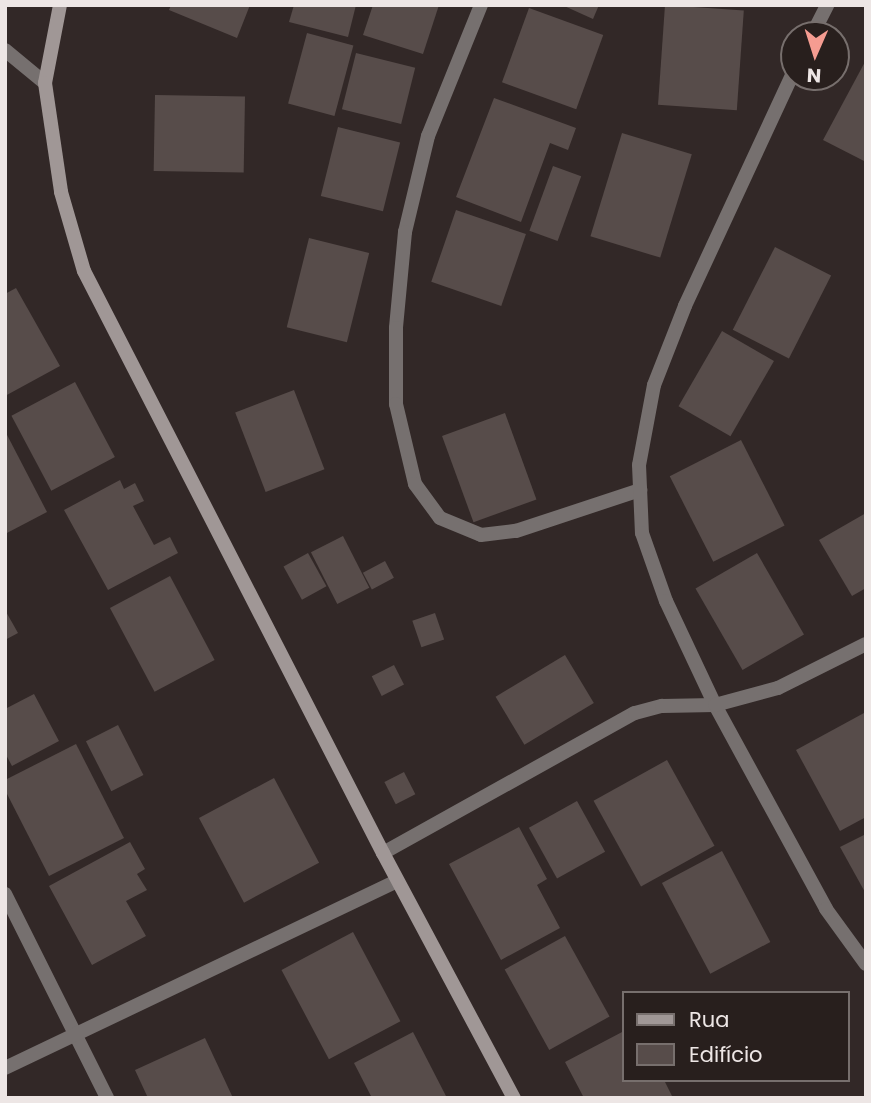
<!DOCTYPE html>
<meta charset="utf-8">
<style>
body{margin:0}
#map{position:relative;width:871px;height:1103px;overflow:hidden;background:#322827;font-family:Poppins,sans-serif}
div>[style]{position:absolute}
.building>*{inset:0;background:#574c4a;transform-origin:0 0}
.street>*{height:14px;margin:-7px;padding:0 7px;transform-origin:7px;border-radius:7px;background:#76706f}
.secondary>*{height:14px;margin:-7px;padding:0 7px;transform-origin:7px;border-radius:7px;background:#a09796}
span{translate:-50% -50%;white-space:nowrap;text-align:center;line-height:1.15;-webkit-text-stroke:7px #281f1d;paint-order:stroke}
.frame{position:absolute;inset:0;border:7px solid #ede6e5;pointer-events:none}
.legend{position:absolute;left:622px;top:991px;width:228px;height:91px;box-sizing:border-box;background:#281f1d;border:2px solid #776f6d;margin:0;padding:9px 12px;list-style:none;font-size:21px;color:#ede6e5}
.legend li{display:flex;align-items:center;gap:14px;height:35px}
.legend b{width:35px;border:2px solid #776f6d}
.north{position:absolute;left:780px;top:21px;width:70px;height:70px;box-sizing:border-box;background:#281f1d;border:2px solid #776f6d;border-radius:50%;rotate:183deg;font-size:19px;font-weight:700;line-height:28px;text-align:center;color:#ede6e5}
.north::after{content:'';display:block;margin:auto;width:24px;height:32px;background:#f59c91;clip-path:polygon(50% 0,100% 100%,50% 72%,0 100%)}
</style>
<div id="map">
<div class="building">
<div style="clip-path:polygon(171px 5px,250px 5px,237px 38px,169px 10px)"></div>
<div style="clip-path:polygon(294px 5px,356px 5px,348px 37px,289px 22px)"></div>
<div style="clip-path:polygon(373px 5px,439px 5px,423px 54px,363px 35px)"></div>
<div style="clip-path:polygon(562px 5px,599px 5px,593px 19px)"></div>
<div style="left:665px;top:5px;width:79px;height:100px;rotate:4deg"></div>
<div style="left:529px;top:8px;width:79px;height:79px;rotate:20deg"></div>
<div style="left:307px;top:33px;width:48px;height:73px;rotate:15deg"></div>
<div style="left:356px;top:53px;width:61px;height:58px;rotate:14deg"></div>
<div style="clip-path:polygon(866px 60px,866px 162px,823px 140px)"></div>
<div style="left:155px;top:95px;width:90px;height:76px;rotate:1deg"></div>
<div style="clip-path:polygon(494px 98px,576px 128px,568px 150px,550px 143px,521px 222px,456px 197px)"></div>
<div style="left:338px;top:127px;width:64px;height:71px;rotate:14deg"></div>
<div style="left:622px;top:133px;width:73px;height:108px;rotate:17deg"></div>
<div style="left:553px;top:166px;width:30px;height:69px;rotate:20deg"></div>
<div style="left:456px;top:210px;width:74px;height:76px;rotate:19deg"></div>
<div style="left:309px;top:238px;width:62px;height:92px;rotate:14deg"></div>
<div style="left:775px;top:247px;width:63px;height:93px;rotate:27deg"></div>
<div style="clip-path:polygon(16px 288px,60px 366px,5px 396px,5px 294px)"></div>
<div style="left:722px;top:331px;width:60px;height:87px;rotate:30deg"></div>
<div style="left:75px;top:382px;width:85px;height:72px;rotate:62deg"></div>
<div style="left:294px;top:390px;width:85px;height:63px;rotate:69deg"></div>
<div style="left:505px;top:413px;width:92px;height:67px;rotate:70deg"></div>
<div style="clip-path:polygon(5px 431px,47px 512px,5px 534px)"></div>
<div style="left:741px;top:440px;width:96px;height:80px;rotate:63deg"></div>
<div style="clip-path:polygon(120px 480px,124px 489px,135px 483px,144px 501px,133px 506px,154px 545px,170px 537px,178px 553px,108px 590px,64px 510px)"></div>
<div style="clip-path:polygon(866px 513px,866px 588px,852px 596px,819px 540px)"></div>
<div style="left:343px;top:536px;width:58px;height:36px;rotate:63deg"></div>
<div style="left:308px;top:553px;width:38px;height:28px;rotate:61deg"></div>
<div style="left:757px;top:553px;width:94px;height:71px;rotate:60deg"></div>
<div style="left:385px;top:561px;width:19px;height:25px;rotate:62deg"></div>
<div style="left:170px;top:576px;width:95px;height:68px;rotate:62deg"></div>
<div style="clip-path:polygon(5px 610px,18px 633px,5px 640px)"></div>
<div style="left:435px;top:613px;width:28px;height:24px;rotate:71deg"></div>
<div style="left:565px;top:655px;width:56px;height:81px;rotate:59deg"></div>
<div style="left:394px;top:665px;width:22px;height:25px;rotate:63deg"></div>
<div style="clip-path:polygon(34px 694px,59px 741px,12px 766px,5px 753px,5px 709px)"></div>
<div style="clip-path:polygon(864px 713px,866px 817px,840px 831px,796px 750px)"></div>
<div style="left:118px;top:725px;width:56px;height:36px;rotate:63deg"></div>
<div style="clip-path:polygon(76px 744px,124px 838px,49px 876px,5px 790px,5px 780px)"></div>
<div style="left:667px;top:760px;width:98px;height:84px;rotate:61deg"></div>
<div style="left:404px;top:772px;width:25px;height:22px;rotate:63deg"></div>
<div style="left:274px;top:778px;width:96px;height:85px;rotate:62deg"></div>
<div style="left:577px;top:801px;width:58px;height:55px;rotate:61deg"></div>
<div style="clip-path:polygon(519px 827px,547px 879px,537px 885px,560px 928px,501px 960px,449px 864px)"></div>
<div style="clip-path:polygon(866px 834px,866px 894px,840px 847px)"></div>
<div style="clip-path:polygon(130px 842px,145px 869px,137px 874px,147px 890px,126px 901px,146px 936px,92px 965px,49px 886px)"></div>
<div style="left:722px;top:851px;width:103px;height:68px;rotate:62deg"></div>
<div style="left:353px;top:932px;width:101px;height:81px;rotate:62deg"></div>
<div style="left:565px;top:936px;width:92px;height:69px;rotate:61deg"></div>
<div style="clip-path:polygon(624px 1031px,624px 1080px,664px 1080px,673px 1098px,584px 1098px,565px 1062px)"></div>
<div style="clip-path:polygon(413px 1032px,447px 1098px,372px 1098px,354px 1063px)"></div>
<div style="clip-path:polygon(205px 1038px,233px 1098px,148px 1098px,135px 1070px)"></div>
</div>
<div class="street">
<div style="left:481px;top:5px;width:141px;rotate:112deg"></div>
<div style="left:428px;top:136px;width:99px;rotate:103.5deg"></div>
<div style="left:405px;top:232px;width:96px;rotate:95.4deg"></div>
<div style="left:396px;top:328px;width:76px;rotate:90deg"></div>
<div style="left:396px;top:404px;width:82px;rotate:76.6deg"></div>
<div style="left:415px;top:484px;width:42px;rotate:53.7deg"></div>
<div style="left:440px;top:518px;width:44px;rotate:22.5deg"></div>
<div style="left:481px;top:535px;width:35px;rotate:-7deg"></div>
<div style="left:516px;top:531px;width:131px;rotate:-18.3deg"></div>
<div style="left:812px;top:35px;width:34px;rotate:-63deg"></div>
<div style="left:5px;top:50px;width:52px;rotate:39.5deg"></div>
<div style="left:794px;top:71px;width:259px;rotate:114.9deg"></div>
<div style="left:685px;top:306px;width:85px;rotate:111.4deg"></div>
<div style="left:654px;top:385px;width:81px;rotate:100.6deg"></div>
<div style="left:639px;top:465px;width:68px;rotate:87.5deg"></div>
<div style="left:642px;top:533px;width:72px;rotate:70.6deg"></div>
<div style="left:666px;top:601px;width:115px;rotate:64.8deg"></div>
<div style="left:715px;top:705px;width:232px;rotate:61.4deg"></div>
<div style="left:826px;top:909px;width:68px;rotate:54deg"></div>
<div style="left:383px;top:853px;width:288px;rotate:-29.1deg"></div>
<div style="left:635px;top:713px;width:28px;rotate:-15deg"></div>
<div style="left:662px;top:706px;width:53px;rotate:-1.1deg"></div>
<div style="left:715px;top:705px;width:65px;rotate:-15.1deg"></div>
<div style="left:778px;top:688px;width:98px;rotate:-26.6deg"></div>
<div style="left:5px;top:894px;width:228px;rotate:63.4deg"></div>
<div style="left:5px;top:1068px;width:434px;rotate:-25.5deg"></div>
</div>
<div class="secondary">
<div style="left:60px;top:5px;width:79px;rotate:100.9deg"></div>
<div style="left:45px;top:83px;width:110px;rotate:81.6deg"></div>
<div style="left:61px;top:192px;width:82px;rotate:73.8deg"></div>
<div style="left:84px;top:271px;width:654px;rotate:62.81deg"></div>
<div style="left:383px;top:853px;width:278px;rotate:61.9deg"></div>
</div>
<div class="frame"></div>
<ul class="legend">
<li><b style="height:9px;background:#a09796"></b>Rua</li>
<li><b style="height:19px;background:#574c4a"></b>Edifício</li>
</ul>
<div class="north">N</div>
</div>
